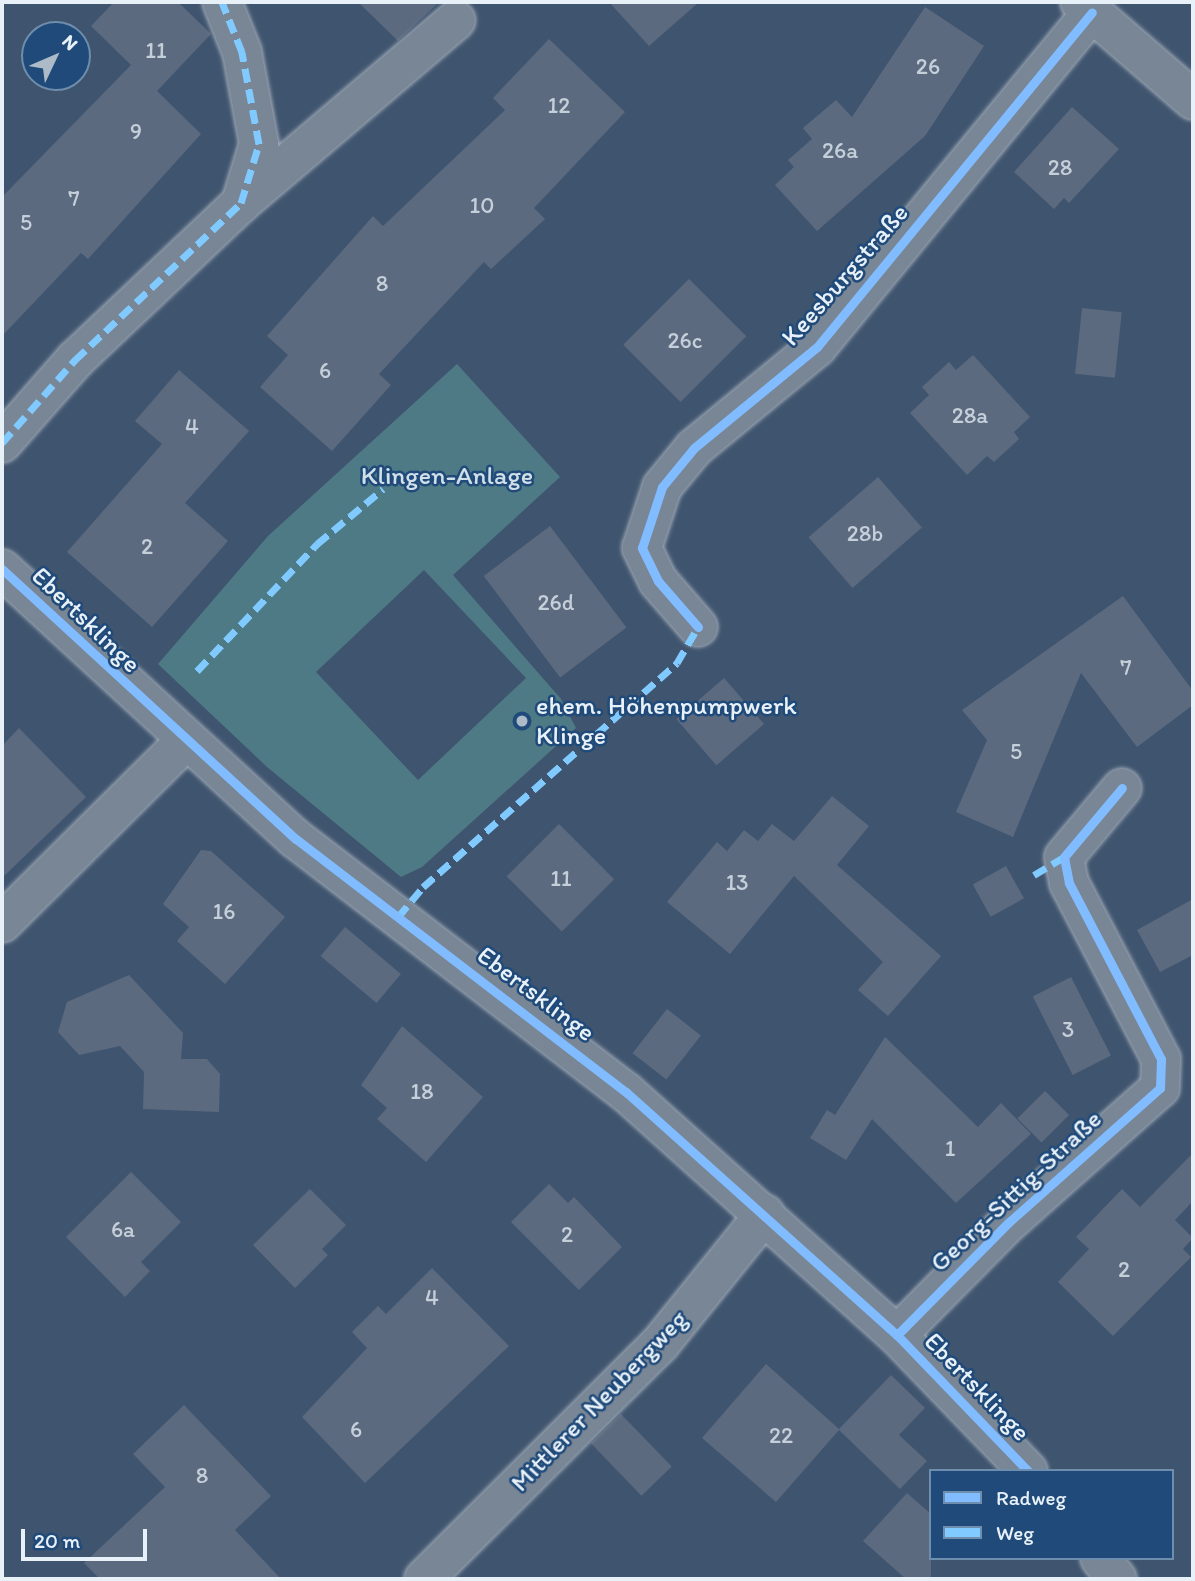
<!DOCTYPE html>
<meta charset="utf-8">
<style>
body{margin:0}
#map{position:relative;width:1195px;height:1581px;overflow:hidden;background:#3f546e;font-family:Itim,sans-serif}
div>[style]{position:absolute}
.green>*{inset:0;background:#4e7a86}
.building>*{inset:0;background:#5c6a7f;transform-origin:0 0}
.roads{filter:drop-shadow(0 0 2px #9faab7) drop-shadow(0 0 2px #9faab7)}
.minor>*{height:38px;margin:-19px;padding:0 19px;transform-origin:19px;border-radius:19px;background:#798695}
.quiet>*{height:7px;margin-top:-3.5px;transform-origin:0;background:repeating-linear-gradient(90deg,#80caff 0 14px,transparent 0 21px)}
.cycleway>*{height:9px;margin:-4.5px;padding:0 4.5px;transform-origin:4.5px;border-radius:4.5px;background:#80bcff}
.dots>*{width:19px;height:19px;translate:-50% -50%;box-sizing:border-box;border:4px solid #1f4a7a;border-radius:50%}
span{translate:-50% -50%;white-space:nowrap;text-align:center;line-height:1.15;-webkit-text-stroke:5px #1f4a7a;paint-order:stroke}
.number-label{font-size:23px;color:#c5cfda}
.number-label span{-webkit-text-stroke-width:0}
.street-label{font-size:26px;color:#e8f1f8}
.park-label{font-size:26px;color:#d1e0e8}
.poi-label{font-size:26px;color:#e8f1f8}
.left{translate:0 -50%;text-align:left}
.frame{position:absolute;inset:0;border:4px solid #e8f1f8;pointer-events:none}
.legend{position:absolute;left:929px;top:1469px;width:245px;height:91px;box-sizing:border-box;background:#1f4a7a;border:2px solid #6f8dac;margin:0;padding:9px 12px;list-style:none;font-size:21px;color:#e8f1f8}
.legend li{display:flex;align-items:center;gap:14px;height:35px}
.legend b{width:35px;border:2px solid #6f8dac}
.north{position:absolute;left:21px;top:21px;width:70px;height:70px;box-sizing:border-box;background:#1f4a7a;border:2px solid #6f8dac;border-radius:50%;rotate:46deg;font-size:19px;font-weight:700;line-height:28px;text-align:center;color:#e8f1f8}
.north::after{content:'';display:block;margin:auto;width:24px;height:32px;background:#adbac8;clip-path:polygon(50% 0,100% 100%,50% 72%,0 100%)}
.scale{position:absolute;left:21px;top:1529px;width:126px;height:32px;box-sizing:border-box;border:4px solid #e8f1f8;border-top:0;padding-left:9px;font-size:21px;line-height:24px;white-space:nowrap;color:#e8f1f8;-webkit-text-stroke:5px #1f4a7a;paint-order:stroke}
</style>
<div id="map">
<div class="green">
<div style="clip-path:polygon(evenodd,457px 364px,560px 477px,453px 575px,561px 699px,576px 728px,422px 867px,401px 877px,267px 767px,158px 664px,268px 536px,457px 364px,424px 570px,526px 678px,418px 780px,316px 672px,424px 570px)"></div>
</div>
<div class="building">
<div style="clip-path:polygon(114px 2px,178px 2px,211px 34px,157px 91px,201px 134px,88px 259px,81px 253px,2px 336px,2px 197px,131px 65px,91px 26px)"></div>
<div style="clip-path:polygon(358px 2px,439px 2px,398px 41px)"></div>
<div style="clip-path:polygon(609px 2px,699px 2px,649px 46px)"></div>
<div style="clip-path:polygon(925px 7px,984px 46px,925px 136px,817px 231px,775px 185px,794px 167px,788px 160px,812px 139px,803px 128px,836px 100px,852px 117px)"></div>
<div style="clip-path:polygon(549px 39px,625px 112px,534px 208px,545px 219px,491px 269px,484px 262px,379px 374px,391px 385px,332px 451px,260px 387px,288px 355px,267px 336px,373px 216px,383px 226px,505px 110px,493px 98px)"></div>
<div style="clip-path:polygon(1072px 107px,1119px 149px,1069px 203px,1064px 198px,1054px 209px,1014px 172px)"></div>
<div style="left:689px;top:279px;width:81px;height:93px;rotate:45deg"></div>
<div style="left:1082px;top:308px;width:40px;height:66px;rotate:6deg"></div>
<div style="clip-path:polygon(973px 355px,1030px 417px,1014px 432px,1019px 439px,994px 462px,987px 456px,967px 475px,910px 413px,929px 395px,922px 387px,949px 362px,956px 370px)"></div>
<div style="clip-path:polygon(179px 370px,249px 431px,185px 503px,228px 541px,152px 627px,67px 552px,162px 444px,135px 421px)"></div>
<div style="left:878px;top:477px;width:67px;height:92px;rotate:49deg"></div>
<div style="left:550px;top:526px;width:127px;height:83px;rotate:53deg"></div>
<div style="clip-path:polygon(1123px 596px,1193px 691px,1193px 705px,1137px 747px,1081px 673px,1013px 837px,956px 812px,987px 740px,962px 710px)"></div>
<div style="left:724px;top:678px;width:61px;height:63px;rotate:49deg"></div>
<div style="clip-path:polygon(19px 728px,86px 797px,2px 878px,2px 746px)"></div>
<div style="clip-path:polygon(832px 796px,869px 826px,837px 865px,941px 956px,888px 1016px,858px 990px,883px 962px,794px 876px,730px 954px,667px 902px,717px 842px,727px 851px,744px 830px,758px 841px,772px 824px,794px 841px)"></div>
<div style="left:559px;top:824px;width:78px;height:74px;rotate:45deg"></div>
<div style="clip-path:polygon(201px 850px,211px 851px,285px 917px,225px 984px,177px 941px,189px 927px,163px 904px)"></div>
<div style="left:1006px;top:866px;width:37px;height:38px;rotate:61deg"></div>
<div style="clip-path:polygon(1193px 899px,1193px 955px,1160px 972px,1137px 930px)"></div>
<div style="left:345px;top:927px;width:73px;height:38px;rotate:40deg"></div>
<div style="clip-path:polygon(129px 975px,183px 1033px,181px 1059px,207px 1059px,220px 1074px,219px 1112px,143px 1109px,144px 1072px,120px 1046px,79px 1055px,58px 1032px,67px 1002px)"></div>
<div style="left:1071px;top:977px;width:88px;height:43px;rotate:63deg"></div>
<div style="left:667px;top:1009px;width:43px;height:56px;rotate:38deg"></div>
<div style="clip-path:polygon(402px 1026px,483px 1097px,426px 1162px,377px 1119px,387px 1108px,361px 1085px)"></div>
<div style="clip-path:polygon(885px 1037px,978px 1127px,1001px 1103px,1031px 1134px,956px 1203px,872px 1119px,846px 1160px,810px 1138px,827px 1110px,835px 1115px)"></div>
<div style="left:1045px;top:1091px;width:34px;height:39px;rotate:45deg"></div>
<div style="clip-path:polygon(1193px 1153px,1193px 1201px,1175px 1220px,1193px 1238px,1183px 1249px,1191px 1257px,1113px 1336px,1058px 1282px,1089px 1249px,1076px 1237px,1122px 1189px,1140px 1207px)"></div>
<div style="clip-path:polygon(131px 1172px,181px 1222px,141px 1262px,150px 1271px,125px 1297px,66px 1237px)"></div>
<div style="clip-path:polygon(549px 1184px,568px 1203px,574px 1197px,622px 1247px,579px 1290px,511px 1222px)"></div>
<div style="clip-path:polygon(310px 1189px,346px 1225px,322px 1249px,328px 1255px,295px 1288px,253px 1245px)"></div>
<div style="clip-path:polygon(432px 1268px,509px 1346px,365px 1483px,302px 1417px,367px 1348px,352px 1332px,378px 1306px,386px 1314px)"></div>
<div style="clip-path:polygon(766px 1364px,839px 1429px,891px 1375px,925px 1408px,899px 1435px,927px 1461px,900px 1489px,839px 1430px,776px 1502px,702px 1438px)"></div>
<div style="clip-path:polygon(184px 1405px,271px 1496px,235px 1530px,281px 1579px,100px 1579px,84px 1563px,165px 1487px,133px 1454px)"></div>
<div style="left:621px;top:1414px;width:73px;height:42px;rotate:46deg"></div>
<div style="clip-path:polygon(907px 1493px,931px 1514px,931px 1579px,906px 1579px,863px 1541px)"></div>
</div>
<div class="roads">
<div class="minor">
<div style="left:222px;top:2px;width:54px;rotate:68.2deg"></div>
<div style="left:242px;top:52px;width:94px;rotate:79.5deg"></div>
<div style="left:259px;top:144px;width:62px;rotate:107deg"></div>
<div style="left:1080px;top:2px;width:150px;rotate:40.9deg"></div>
<div style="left:2px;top:443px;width:111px;rotate:-48.7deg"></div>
<div style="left:75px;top:360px;width:228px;rotate:-43.4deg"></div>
<div style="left:241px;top:203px;width:282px;rotate:-40.4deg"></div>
<div style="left:2px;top:569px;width:399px;rotate:42.6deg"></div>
<div style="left:296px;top:839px;width:416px;rotate:37.5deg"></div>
<div style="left:626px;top:1092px;width:364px;rotate:41.9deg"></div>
<div style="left:897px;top:1335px;width:189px;rotate:46.1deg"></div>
<div style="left:698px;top:627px;width:61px;rotate:-131deg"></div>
<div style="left:658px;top:581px;width:37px;rotate:-116deg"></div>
<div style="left:642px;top:548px;width:64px;rotate:-71.8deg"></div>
<div style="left:662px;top:487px;width:50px;rotate:-50.6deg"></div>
<div style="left:694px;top:448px;width:159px;rotate:-39.4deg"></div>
<div style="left:817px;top:347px;width:433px;rotate:-50.6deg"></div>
<div style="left:2px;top:923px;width:257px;rotate:-44.8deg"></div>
<div style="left:897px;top:1335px;width:159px;rotate:-45.3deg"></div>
<div style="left:1009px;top:1222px;width:202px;rotate:-41.6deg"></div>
<div style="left:1160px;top:1088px;width:29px;rotate:-88deg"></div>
<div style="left:1161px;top:1059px;width:199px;rotate:-117.6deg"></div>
<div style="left:1069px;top:883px;width:26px;rotate:-101deg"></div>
<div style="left:1064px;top:857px;width:90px;rotate:-50deg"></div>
<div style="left:1100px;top:1558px;width:27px;rotate:51deg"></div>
<div style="left:424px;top:1579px;width:333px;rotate:-44.9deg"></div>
<div style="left:660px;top:1344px;width:167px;rotate:-51.1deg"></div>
</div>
</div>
<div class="quiet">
<div style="left:2px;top:443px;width:111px;rotate:-48.7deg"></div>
<div style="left:75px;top:360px;width:228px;rotate:-43.4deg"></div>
<div style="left:241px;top:203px;width:62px;rotate:-73deg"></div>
<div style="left:259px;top:144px;width:94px;rotate:-100.5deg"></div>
<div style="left:242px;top:52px;width:54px;rotate:-111.8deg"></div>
<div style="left:197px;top:671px;width:175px;rotate:-46.6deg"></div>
<div style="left:317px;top:544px;width:86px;rotate:-39.8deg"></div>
<div style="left:1034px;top:875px;width:35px;rotate:-31deg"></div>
<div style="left:398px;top:917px;width:39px;rotate:-50deg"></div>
<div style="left:423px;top:887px;width:339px;rotate:-41.4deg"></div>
<div style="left:677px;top:663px;width:42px;rotate:-59.7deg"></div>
</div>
<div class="cycleway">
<div style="left:2px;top:569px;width:399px;rotate:42.6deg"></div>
<div style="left:296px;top:839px;width:416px;rotate:37.5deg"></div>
<div style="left:626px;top:1092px;width:364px;rotate:41.9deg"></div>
<div style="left:897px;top:1335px;width:189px;rotate:46.1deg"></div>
<div style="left:698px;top:627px;width:61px;rotate:-131deg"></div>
<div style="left:658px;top:581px;width:37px;rotate:-116deg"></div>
<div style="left:642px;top:548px;width:64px;rotate:-71.8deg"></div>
<div style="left:662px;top:487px;width:50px;rotate:-50.6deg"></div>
<div style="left:694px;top:448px;width:159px;rotate:-39.4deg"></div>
<div style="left:817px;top:347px;width:433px;rotate:-50.6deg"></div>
<div style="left:897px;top:1335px;width:159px;rotate:-45.3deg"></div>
<div style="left:1009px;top:1222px;width:202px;rotate:-41.6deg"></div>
<div style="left:1160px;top:1088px;width:29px;rotate:-88deg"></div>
<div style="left:1161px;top:1059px;width:199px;rotate:-117.6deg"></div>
<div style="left:1069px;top:883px;width:26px;rotate:-101deg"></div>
<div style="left:1064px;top:857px;width:90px;rotate:-50deg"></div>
</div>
<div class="dots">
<div style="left:522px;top:721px;background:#adbac8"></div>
</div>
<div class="number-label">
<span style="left:156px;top:50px">11</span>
<span style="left:928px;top:66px">26</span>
<span style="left:559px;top:105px">12</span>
<span style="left:136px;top:131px">9</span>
<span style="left:840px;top:150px">26a</span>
<span style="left:1060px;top:167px">28</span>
<span style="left:74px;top:198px">7</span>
<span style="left:482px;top:205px">10</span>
<span style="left:26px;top:222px">5</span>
<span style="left:382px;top:283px">8</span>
<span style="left:685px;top:340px">26c</span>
<span style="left:325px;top:370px">6</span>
<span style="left:970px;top:415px">28a</span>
<span style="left:192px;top:426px">4</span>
<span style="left:865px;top:533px">28b</span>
<span style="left:147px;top:546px">2</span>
<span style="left:556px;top:602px">26d</span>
<span style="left:1126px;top:667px">7</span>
<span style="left:1016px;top:751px">5</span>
<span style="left:561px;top:878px">11</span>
<span style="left:737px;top:882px">13</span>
<span style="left:224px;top:911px">16</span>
<span style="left:1068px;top:1029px">3</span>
<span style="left:422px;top:1091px">18</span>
<span style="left:950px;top:1148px">1</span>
<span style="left:123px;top:1229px">6a</span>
<span style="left:567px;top:1234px">2</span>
<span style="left:1124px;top:1269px">2</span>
<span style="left:432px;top:1297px">4</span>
<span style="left:356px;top:1429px">6</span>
<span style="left:781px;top:1435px">22</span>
<span style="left:202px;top:1475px">8</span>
</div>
<div class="street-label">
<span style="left:845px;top:275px;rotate:-49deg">Keesburgstraße</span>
<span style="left:86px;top:620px;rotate:44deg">Ebertsklinge</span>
<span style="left:536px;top:994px;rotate:37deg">Ebertsklinge</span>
<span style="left:1016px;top:1191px;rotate:-43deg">Georg-Sittig-Straße</span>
<span style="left:977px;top:1387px;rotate:46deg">Ebertsklinge</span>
<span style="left:599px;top:1401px;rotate:-46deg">Mittlerer Neubergweg</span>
</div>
<div class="park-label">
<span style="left:447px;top:476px">Klingen-Anlage</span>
</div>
<div class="poi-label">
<span class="left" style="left:536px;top:721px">ehem. Höhenpumpwerk<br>Klinge</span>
</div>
<div class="frame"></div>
<ul class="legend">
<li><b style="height:9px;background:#80bcff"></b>Radweg</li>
<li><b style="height:9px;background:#80caff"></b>Weg</li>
</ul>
<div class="north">N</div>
<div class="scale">20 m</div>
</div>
